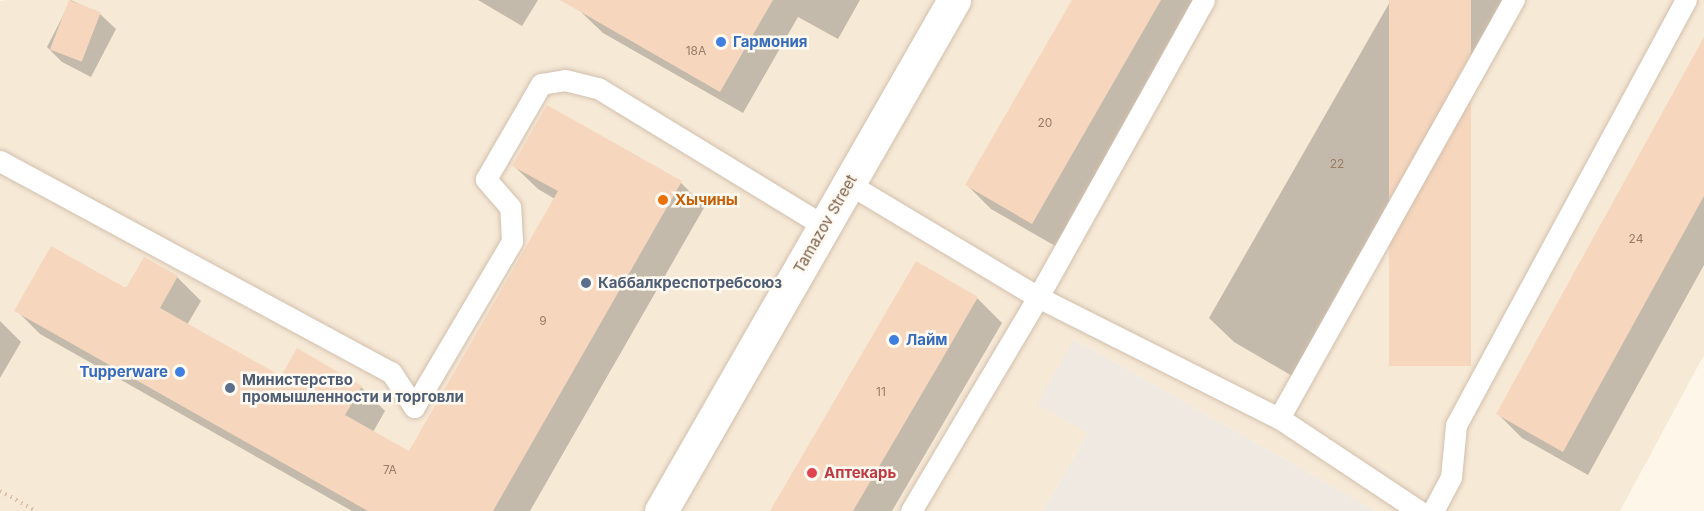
<!DOCTYPE html>
<meta charset="utf-8">
<style>
body{margin:0}
#map{position:relative;width:1704px;height:511px;overflow:hidden;background:#fef7e9;font-family:Inter,sans-serif}
div>[style]{position:absolute}
.residential>*{inset:0;background:#f6e9d6}
.industrial>*{inset:0;background:#efe9e2}
.shadow>*{inset:0;background:#0003}
.building>*{inset:0;background:#f6d7be;transform-origin:0 0}
.path>*{height:4px;margin-top:-2px;transform-origin:0;background:repeating-linear-gradient(90deg,#dcbba0 0 1.5px,transparent 0 6px)}
.roads{filter:drop-shadow(0 0 2px #d2bfad) drop-shadow(0 0 2px #d2bfad)}
.service>*{height:21px;margin:-10.5px;padding:0 10.5px;transform-origin:10.5px;border-radius:10.5px;background:#fff}
.minor>*{height:33px;margin:-16.5px;padding:0 16.5px;transform-origin:16.5px;border-radius:16.5px;background:#fff}
.dots>*{width:16px;height:16px;translate:-50% -50%;box-sizing:border-box;border:3px solid #fffaf1;border-radius:50%}
span{translate:-50% -50%;white-space:nowrap;text-align:center;line-height:1.15;-webkit-text-stroke:5px #fffaf1;paint-order:stroke}
.number-label{font-size:12px;color:#9a7c66}
.number-label span{-webkit-text-stroke-width:0}
.shop-label{font-size:15px;color:#366cbe;font-weight:700}
.left{translate:0 -50%;text-align:left}
.right{translate:-100% -50%;text-align:right}
.food-label{font-size:15px;color:#c56008;font-weight:700}
.street-label{font-size:15px;color:#7b5e49}
.service-label{font-size:15px;color:#4e5e75;font-weight:700}
.health-label{font-size:15px;color:#be3a42;font-weight:700}
</style>
<div id="map">
<div class="residential">
<div style="clip-path:polygon(7px 0,1704px 0,1704px 355px,1620px 511px,1376px 511px,1074px 339px,1088px 433px,1043px 511px,0 511px,0 1px)"></div>
</div>
<div class="industrial">
<div style="clip-path:polygon(1074px 339px,1376px 511px,1043px 511px,1088px 433px,1037px 404px)"></div>
</div>
<div class="shadow">
<div style="clip-path:polygon(71px 0,100px 14px,116px 29px,91px 77px,62px 62px,47px 47px)"></div>
<div style="clip-path:polygon(478px 0,538px 0,522px 26px)"></div>
<div style="clip-path:polygon(586px 0,860px 0,838px 39px,798px 17px,743px 113px,603px 33px,580px 11px)"></div>
<div style="clip-path:polygon(1073px 0,1199px 0,1057px 247px,991px 209px,967px 185px)"></div>
<div style="clip-path:polygon(1391px 0,1510px 0,1294px 377px,1234px 342px,1209px 318px)"></div>
<div style="clip-path:polygon(1704px 40px,1704px 265px,1588px 475px,1522px 438px,1498px 414px)"></div>
<div style="clip-path:polygon(514px 166px,681px 183px,705px 206px,530px 511px,352px 511px,40px 334px,16px 310px,177px 277px,201px 301px,187px 325px,281px 378px,361px 387px,385px 411px,373px 432px,410px 453px,555px 199px,538px 189px)"></div>
<div style="clip-path:polygon(916px 263px,977px 298px,1002px 323px,892px 511px,772px 511px)"></div>
<div style="clip-path:polygon(0 321px,21px 342px,0 378px)"></div>
</div>
<div class="building">
<div style="left:69px;top:0;width:34px;height:53px;rotate:21deg"></div>
<div style="clip-path:polygon(560px 0,773px 0,720px 92px)"></div>
<div style="clip-path:polygon(1072px 0,1161px 0,1032px 224px,965px 185px)"></div>
<div style="left:1389px;top:0;width:82px;height:366px"></div>
<div style="clip-path:polygon(1704px 37px,1704px 196px,1563px 452px,1496px 414px)"></div>
<div style="clip-path:polygon(547px 105px,682px 181px,493px 511px,368px 511px,14px 311px,51px 246px,126px 288px,144px 257px,178px 276px,160px 308px,281px 376px,297px 348px,362px 386px,345px 415px,409px 451px,558px 191px,512px 166px)"></div>
<div style="clip-path:polygon(916px 261px,978px 297px,941px 361px,853px 511px,770px 511px)"></div>
</div>
<div class="path">
<div style="left:0;top:491px;width:41px;rotate:29.1deg"></div>
</div>
<div class="roads">
<div class="service">
<div style="left:0;top:161px;width:444px;rotate:28.4deg"></div>
<div style="left:391px;top:372px;width:42px;rotate:56.7deg"></div>
<div style="left:414px;top:407px;width:193px;rotate:-59.4deg"></div>
<div style="left:512px;top:241px;width:34px;rotate:-93deg"></div>
<div style="left:510px;top:207px;width:37px;rotate:-131deg"></div>
<div style="left:486px;top:179px;width:110px;rotate:-59.9deg"></div>
<div style="left:541px;top:84px;width:24px;rotate:-9deg"></div>
<div style="left:565px;top:80px;width:34px;rotate:14deg"></div>
<div style="left:598px;top:88px;width:265px;rotate:31.4deg"></div>
<div style="left:849px;top:184px;width:220px;rotate:30.9deg"></div>
<div style="left:1038px;top:297px;width:270px;rotate:26.7deg"></div>
<div style="left:1279px;top:418px;width:168px;rotate:33.6deg"></div>
<div style="left:1279px;top:418px;width:480px;rotate:-60.7deg"></div>
<div style="left:911px;top:511px;width:249px;rotate:-59.3deg"></div>
<div style="left:1038px;top:297px;width:340px;rotate:-60.8deg"></div>
<div style="left:1433px;top:511px;width:38px;rotate:-62deg"></div>
<div style="left:1451px;top:477px;width:52px;rotate:-84.5deg"></div>
<div style="left:1456px;top:425px;width:483px;rotate:-61.6deg"></div>
</div>
<div class="minor">
<div style="left:661px;top:511px;width:589px;rotate:-60.17deg"></div>
</div>
</div>
<div class="dots">
<div style="left:721px;top:42px;background:#3f7fe0"></div>
<div style="left:663px;top:200px;background:#e8710a"></div>
<div style="left:586px;top:283px;background:#5c6f8a"></div>
<div style="left:894px;top:340px;background:#3f7fe0"></div>
<div style="left:180px;top:372px;background:#3f7fe0"></div>
<div style="left:230px;top:388px;background:#5c6f8a"></div>
<div style="left:812px;top:473px;background:#e0444e"></div>
</div>
<div class="number-label">
<span style="left:696px;top:51px">18А</span>
<span style="left:1045px;top:123px">20</span>
<span style="left:1337px;top:164px">22</span>
<span style="left:1636px;top:239px">24</span>
<span style="left:543px;top:321px">9</span>
<span style="left:881px;top:392px">11</span>
<span style="left:390px;top:470px">7А</span>
</div>
<div class="shop-label">
<span class="left" style="left:733px;top:42px">Гармония</span>
<span class="left" style="left:906px;top:340px">Лайм</span>
<span class="right" style="left:168px;top:372px">Tupperware</span>
</div>
<div class="food-label">
<span class="left" style="left:675px;top:200px">Хычины</span>
</div>
<div class="street-label">
<span style="left:825px;top:224px;rotate:-60deg">Tamazov Street</span>
</div>
<div class="service-label">
<span class="left" style="left:598px;top:283px">Каббалкреспотребсоюз</span>
<span class="left" style="left:242px;top:388px">Министерство<br>промышленности и торговли</span>
</div>
<div class="health-label">
<span class="left" style="left:824px;top:473px">Аптекарь</span>
</div>
</div>
